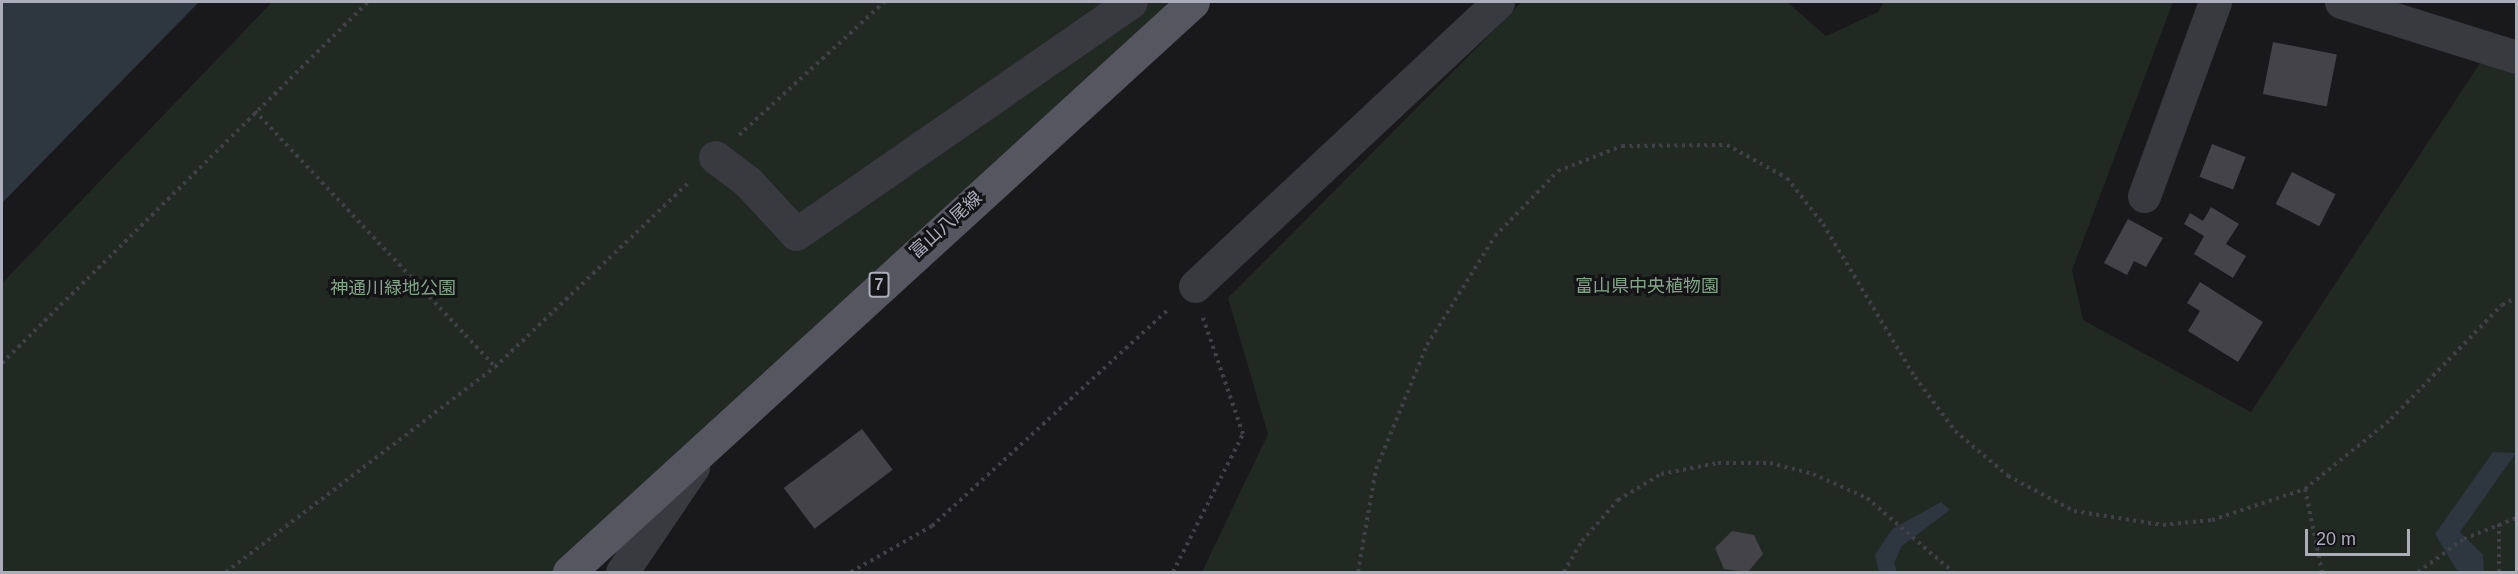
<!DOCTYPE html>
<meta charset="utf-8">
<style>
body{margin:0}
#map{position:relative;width:2518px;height:574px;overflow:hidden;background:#19181b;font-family:Arial,"Noto Sans JP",sans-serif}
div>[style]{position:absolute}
.green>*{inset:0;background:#202922}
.water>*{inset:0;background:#2e363f}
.building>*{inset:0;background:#434348;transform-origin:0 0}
.path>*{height:4px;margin-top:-2px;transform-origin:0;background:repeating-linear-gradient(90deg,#3f4147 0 3px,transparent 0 7.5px)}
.minor>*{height:33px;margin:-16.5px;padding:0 16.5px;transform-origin:16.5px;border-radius:16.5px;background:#393a40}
.primary>*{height:33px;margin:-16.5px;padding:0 16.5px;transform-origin:16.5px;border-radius:16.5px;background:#55565f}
span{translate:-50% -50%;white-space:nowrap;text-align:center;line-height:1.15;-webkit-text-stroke:6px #141316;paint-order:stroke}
.shield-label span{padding:2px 4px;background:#141316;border:2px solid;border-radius:4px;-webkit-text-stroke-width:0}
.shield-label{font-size:16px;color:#abaeba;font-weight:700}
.street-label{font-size:18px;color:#abaeba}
.park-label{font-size:18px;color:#82a588}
.frame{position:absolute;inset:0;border:3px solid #abaeba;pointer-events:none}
.scale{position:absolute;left:2305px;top:529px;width:105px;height:27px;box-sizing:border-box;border:3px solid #abaeba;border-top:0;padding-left:8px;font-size:18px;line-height:21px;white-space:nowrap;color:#abaeba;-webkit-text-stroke:4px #141316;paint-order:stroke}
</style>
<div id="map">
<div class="green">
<div style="clip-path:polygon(272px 2px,1193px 2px,569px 572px,2px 572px,2px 283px)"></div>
<div style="clip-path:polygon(1522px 2px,1787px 2px,1826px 36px,1878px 12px,1884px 2px,2173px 2px,2072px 270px,2083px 320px,2251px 412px,2482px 60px,2516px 72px,2516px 572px,1202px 572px,1268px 434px,1228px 298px)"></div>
</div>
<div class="water">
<div style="clip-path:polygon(2px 2px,199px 2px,2px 203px)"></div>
<div style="clip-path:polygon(2493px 452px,2516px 453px,2460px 532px,2483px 555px,2484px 572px,2458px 572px,2435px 534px)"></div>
<div style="clip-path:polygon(1941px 502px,1950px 510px,1902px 546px,1894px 563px,1897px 572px,1879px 572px,1875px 555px,1892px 529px)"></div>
</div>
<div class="building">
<div style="left:2273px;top:42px;width:65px;height:53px;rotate:11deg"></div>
<div style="left:2212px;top:144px;width:36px;height:35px;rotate:21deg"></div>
<div style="left:2292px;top:172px;width:49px;height:36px;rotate:27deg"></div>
<div style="clip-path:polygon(2211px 207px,2239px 224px,2226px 244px,2246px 256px,2233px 278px,2194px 254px,2204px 236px,2184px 224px,2190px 213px,2203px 221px)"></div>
<div style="clip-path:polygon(2128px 219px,2163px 238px,2146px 267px,2134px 261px,2127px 275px,2104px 263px)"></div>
<div style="clip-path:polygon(2200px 282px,2263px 322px,2238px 362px,2188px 331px,2200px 311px,2187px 303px)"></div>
<div style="left:862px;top:429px;width:51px;height:98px;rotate:53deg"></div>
<div style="clip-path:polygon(1732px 531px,1754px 535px,1763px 554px,1748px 572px,1724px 569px,1715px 548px)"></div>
</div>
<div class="path">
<div style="left:255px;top:111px;width:351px;rotate:46.8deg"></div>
<div style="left:739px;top:135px;width:197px;rotate:-42.5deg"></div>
<div style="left:2px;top:363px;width:514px;rotate:-44.61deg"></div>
<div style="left:2305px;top:489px;width:85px;rotate:78.4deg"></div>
<div style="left:2499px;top:524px;width:48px;rotate:90deg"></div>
<div style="left:226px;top:572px;width:338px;rotate:-37.3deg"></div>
<div style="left:495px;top:367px;width:269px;rotate:-43.6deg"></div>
<div style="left:851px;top:572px;width:93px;rotate:-29.6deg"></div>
<div style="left:932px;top:526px;width:321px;rotate:-42.5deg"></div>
<div style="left:1173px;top:572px;width:155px;rotate:-63.1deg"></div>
<div style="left:1243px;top:434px;width:123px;rotate:-109deg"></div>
<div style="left:1358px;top:572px;width:105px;rotate:-80.1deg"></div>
<div style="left:1376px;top:469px;width:134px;rotate:-67.6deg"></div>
<div style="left:1427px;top:345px;width:128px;rotate:-58deg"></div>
<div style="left:1495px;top:236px;width:91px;rotate:-45.9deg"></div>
<div style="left:1558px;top:171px;width:69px;rotate:-21.3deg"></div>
<div style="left:1622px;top:146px;width:105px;rotate:-0.5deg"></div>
<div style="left:1727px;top:145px;width:68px;rotate:28.8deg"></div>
<div style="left:1787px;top:178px;width:58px;rotate:52deg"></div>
<div style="left:1823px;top:224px;width:179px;rotate:59deg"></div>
<div style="left:1915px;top:377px;width:67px;rotate:53.5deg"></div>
<div style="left:1955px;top:431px;width:70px;rotate:40.3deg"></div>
<div style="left:2008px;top:476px;width:75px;rotate:27.9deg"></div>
<div style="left:2074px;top:511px;width:90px;rotate:8.9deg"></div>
<div style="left:2163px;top:525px;width:49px;rotate:-5.8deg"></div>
<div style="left:2212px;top:520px;width:98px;rotate:-18.4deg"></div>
<div style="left:2305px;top:489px;width:111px;rotate:-39.1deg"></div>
<div style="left:2391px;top:419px;width:159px;rotate:-45.8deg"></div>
<div style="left:2502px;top:305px;width:16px;rotate:-27deg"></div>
<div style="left:1564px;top:572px;width:36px;rotate:-60deg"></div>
<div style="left:1582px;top:541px;width:55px;rotate:-48.7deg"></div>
<div style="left:1618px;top:500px;width:50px;rotate:-31.2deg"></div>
<div style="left:1661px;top:474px;width:58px;rotate:-10.9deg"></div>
<div style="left:1718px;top:463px;width:52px"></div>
<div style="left:1770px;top:463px;width:44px;rotate:14.3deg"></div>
<div style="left:1813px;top:474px;width:59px;rotate:24deg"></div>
<div style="left:1867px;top:498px;width:113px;rotate:40.7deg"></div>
<div style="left:2418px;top:572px;width:57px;rotate:-35.7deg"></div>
<div style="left:2464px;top:539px;width:56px;rotate:-22deg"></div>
</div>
<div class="minor">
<div style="left:2341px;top:2px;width:183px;rotate:17.4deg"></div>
<div style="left:715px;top:157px;width:40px;rotate:37deg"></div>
<div style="left:747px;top:181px;width:72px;rotate:47.2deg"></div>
<div style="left:796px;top:234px;width:407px;rotate:-34.7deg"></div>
<div style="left:2144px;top:196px;width:207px;rotate:-69.9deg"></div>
<div style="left:1195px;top:286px;width:415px;rotate:-43.1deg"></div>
<div style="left:622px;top:572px;width:127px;rotate:-55.9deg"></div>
</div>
<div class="primary">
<div style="left:569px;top:572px;width:845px;rotate:-42.41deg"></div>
</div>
<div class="shield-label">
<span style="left:879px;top:285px">7</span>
</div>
<div class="street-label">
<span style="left:946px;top:225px;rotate:-42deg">富山八尾線</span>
</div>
<div class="park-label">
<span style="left:1647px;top:286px">富山県中央植物園</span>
<span style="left:393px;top:288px">神通川緑地公園</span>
</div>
<div class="frame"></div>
<div class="scale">20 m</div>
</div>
